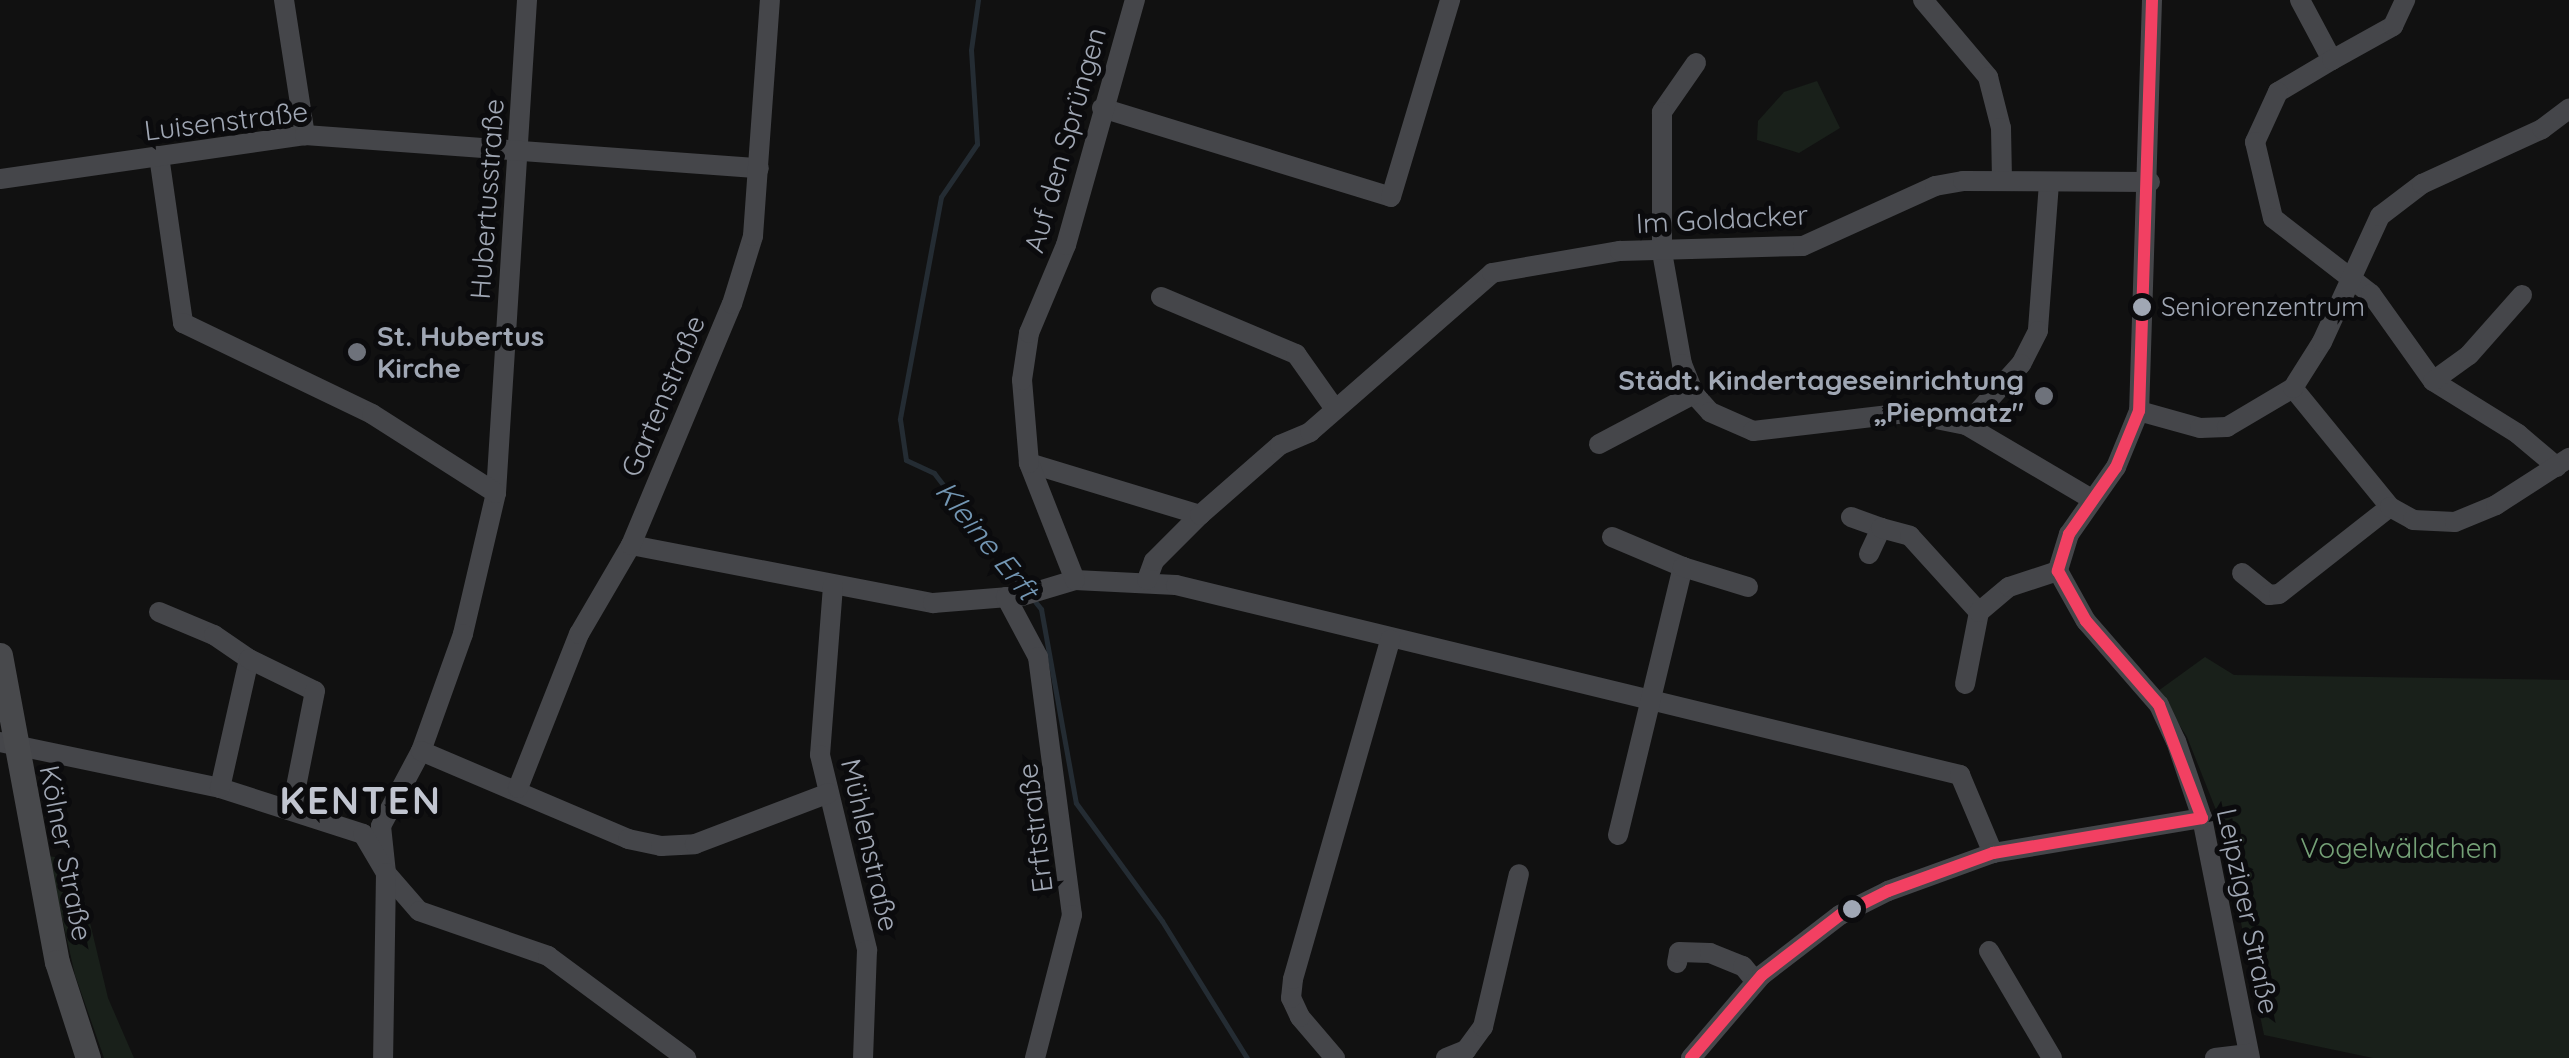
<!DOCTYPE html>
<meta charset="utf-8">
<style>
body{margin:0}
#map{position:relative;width:2569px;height:1058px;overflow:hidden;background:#111;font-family:Quicksand,sans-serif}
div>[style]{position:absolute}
.green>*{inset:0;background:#19201a}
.stream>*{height:5px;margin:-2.5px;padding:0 2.5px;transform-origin:2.5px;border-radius:2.5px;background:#242c33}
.minor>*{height:20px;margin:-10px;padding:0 10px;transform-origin:10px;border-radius:10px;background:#45464a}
.major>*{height:25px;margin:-12.5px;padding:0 12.5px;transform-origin:12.5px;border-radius:12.5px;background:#48494c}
.bus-1>*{height:12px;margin:-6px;padding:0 6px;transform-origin:6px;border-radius:6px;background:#f24062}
.dots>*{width:28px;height:28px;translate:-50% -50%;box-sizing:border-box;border:5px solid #0b0b0d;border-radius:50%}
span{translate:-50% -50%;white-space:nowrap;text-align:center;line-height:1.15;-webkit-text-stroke:10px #0b0b0d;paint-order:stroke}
.bus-label{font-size:26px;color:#a0a7b4}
.left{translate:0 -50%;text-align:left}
.street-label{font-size:28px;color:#a0a7b4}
.poi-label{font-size:28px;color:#a0a7b4;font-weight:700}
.right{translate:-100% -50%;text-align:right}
.park-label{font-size:28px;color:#75a177}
.water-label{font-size:30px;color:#7396b3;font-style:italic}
.district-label{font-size:38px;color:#c1c5d0;font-weight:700;letter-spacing:2.5px}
</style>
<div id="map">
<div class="green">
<div style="clip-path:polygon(1817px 81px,1840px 128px,1799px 153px,1757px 140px,1758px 121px,1784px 92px)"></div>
<div style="clip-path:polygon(2205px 657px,2234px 675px,2569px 680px,2569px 1058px,2373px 1058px,2264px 1035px,2220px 820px,2187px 737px,2158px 691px)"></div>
<div style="clip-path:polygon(48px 856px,75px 860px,108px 998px,134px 1058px,104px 1058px,75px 975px)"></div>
</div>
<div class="stream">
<div style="left:978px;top:0;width:50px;rotate:98deg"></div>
<div style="left:971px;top:50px;width:94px;rotate:86.3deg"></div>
<div style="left:977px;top:144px;width:64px;rotate:124.2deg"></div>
<div style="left:941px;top:197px;width:226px;rotate:100.5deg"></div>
<div style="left:900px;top:419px;width:41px;rotate:81.7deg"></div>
<div style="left:906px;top:460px;width:31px;rotate:25deg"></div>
<div style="left:934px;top:473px;width:145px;rotate:52.3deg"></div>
<div style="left:1033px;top:599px;width:13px;rotate:51deg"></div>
<div style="left:1041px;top:609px;width:197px;rotate:79.8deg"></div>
<div style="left:1076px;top:803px;width:146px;rotate:53.9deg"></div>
<div style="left:1162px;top:921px;width:161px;rotate:58.2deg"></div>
</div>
<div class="minor">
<div style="left:284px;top:0;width:137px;rotate:81.2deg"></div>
<div style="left:527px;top:0;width:494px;rotate:93.6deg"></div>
<div style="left:496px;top:493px;width:145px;rotate:103.2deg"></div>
<div style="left:463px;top:634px;width:124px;rotate:109.7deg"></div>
<div style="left:421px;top:751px;width:85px;rotate:118.1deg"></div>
<div style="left:381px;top:826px;width:47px;rotate:83.9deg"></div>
<div style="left:386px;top:873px;width:50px;rotate:49deg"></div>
<div style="left:419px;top:911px;width:137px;rotate:19.2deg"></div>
<div style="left:548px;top:956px;width:172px;rotate:36.5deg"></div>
<div style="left:1923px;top:0;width:101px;rotate:49.8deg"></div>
<div style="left:1988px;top:77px;width:53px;rotate:75.7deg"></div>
<div style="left:2001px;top:128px;width:52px;rotate:88.9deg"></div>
<div style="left:2152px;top:0;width:411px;rotate:91.8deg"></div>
<div style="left:2139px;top:411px;width:61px;rotate:112.3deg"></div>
<div style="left:2116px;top:467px;width:82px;rotate:125deg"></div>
<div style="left:2069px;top:534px;width:39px;rotate:107deg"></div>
<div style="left:2058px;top:571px;width:57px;rotate:60.8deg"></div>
<div style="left:2086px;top:621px;width:111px;rotate:49deg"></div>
<div style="left:2159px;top:705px;width:40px;rotate:65deg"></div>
<div style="left:2176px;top:741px;width:81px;rotate:71.3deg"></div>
<div style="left:2202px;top:818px;width:245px;rotate:78.7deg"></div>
<div style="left:2300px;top:0;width:68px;rotate:61.9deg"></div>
<div style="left:2332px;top:60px;width:63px;rotate:149.3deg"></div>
<div style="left:2278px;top:92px;width:55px;rotate:114.7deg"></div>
<div style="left:2255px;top:142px;width:78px;rotate:76.7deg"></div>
<div style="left:2273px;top:218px;width:124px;rotate:37.8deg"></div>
<div style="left:2371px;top:294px;width:107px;rotate:54.5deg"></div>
<div style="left:2433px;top:381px;width:100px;rotate:31.9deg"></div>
<div style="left:2518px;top:434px;width:51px;rotate:40.2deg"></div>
<div style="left:2332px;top:60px;width:70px;rotate:-29.1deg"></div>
<div style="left:2393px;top:26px;width:29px;rotate:-65deg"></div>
<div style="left:1696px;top:63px;width:60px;rotate:124.8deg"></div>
<div style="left:1662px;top:112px;width:140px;rotate:90deg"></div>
<div style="left:1662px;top:252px;width:114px;rotate:79.9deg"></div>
<div style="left:1682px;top:364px;width:32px;rotate:68deg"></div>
<div style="left:1694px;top:394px;width:24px;rotate:48deg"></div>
<div style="left:1710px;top:412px;width:47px;rotate:23.8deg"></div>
<div style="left:1753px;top:431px;width:154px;rotate:-6.7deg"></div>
<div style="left:1906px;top:413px;width:61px;rotate:11.3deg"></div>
<div style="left:1102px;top:108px;width:302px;rotate:17.1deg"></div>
<div style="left:1391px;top:197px;width:206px;rotate:-73.3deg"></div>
<div style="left:159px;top:156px;width:169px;rotate:81.8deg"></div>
<div style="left:183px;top:323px;width:210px;rotate:25.7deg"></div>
<div style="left:372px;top:414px;width:147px;rotate:32.5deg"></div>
<div style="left:0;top:179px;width:308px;rotate:-8.2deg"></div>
<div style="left:305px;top:135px;width:455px;rotate:4.2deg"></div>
<div style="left:2049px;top:183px;width:148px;rotate:94.3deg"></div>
<div style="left:2038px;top:331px;width:37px;rotate:117deg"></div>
<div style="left:2021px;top:364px;width:82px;rotate:132deg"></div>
<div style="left:1966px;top:425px;width:144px;rotate:30.5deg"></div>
<div style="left:1161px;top:297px;width:147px;rotate:22.9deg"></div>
<div style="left:1296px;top:354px;width:67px;rotate:54.7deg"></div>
<div style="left:2433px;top:381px;width:44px;rotate:-35.8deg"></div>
<div style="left:2469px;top:355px;width:80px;rotate:-48.5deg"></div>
<div style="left:2293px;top:388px;width:154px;rotate:50.8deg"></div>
<div style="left:2139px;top:411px;width:63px;rotate:15.6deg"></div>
<div style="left:2200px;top:428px;width:27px;rotate:-2deg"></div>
<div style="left:2227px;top:427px;width:77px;rotate:-30.6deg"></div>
<div style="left:2293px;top:388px;width:54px;rotate:-57.8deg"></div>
<div style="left:2322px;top:342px;width:139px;rotate:-65.3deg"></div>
<div style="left:2380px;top:216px;width:53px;rotate:-37.3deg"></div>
<div style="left:2422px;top:184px;width:132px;rotate:-24.6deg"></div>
<div style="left:2542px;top:129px;width:34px;rotate:-37deg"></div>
<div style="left:1599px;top:444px;width:107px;rotate:-27.8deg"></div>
<div style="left:1029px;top:463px;width:179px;rotate:16.9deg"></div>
<div style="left:1851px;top:517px;width:32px;rotate:20deg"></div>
<div style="left:1612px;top:537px;width:77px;rotate:22.9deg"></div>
<div style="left:631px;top:545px;width:308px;rotate:10.9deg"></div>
<div style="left:933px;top:603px;width:89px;rotate:-4.5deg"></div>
<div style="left:1022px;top:596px;width:55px;rotate:-16.8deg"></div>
<div style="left:1075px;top:580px;width:101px;rotate:2.8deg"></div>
<div style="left:1176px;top:585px;width:807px;rotate:13.62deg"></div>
<div style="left:1960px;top:775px;width:85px;rotate:67.1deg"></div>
<div style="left:1869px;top:554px;width:29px;rotate:-65deg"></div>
<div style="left:1881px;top:528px;width:30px;rotate:15deg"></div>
<div style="left:1910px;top:536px;width:103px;rotate:47.8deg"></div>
<div style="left:2242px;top:573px;width:35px;rotate:39deg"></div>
<div style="left:2269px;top:595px;width:10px;rotate:-6deg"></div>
<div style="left:2279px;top:594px;width:141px;rotate:-38.1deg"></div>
<div style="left:2390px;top:507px;width:26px;rotate:29deg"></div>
<div style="left:2413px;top:520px;width:42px;rotate:2.7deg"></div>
<div style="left:2455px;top:522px;width:44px;rotate:-22.5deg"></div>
<div style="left:2496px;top:505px;width:87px;rotate:-32.8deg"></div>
<div style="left:1075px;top:580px;width:126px;rotate:-111.5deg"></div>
<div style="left:1029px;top:463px;width:83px;rotate:-94.8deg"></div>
<div style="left:1022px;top:380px;width:48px;rotate:-81.5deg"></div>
<div style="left:1029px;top:333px;width:95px;rotate:-67.2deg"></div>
<div style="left:1066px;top:245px;width:255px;rotate:-74.3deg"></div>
<div style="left:1147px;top:580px;width:20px;rotate:-70deg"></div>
<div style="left:1154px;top:561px;width:65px;rotate:-45deg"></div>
<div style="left:1200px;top:515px;width:106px;rotate:-41.2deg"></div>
<div style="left:1280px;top:445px;width:33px;rotate:-23deg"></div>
<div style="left:1310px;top:432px;width:242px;rotate:-41.1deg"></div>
<div style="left:1492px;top:273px;width:130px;rotate:-9.8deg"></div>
<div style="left:1620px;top:251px;width:183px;rotate:-1.6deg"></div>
<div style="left:1803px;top:246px;width:145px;rotate:-24.4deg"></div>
<div style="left:1935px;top:186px;width:28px;rotate:-10deg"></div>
<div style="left:1963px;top:181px;width:187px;rotate:0.3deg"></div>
<div style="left:833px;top:586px;width:169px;rotate:94.4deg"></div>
<div style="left:820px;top:755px;width:201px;rotate:76.4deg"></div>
<div style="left:867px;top:950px;width:108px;rotate:92.1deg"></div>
<div style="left:1006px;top:597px;width:68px;rotate:61.9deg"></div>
<div style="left:1038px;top:657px;width:260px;rotate:82.5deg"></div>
<div style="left:1072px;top:915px;width:148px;rotate:104.5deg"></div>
<div style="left:159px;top:612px;width:60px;rotate:22.7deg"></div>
<div style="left:214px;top:635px;width:42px;rotate:34.4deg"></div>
<div style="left:1965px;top:684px;width:73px;rotate:-79deg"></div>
<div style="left:1979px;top:612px;width:39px;rotate:-40deg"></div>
<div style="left:2009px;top:587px;width:52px;rotate:-18.1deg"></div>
<div style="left:0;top:742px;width:225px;rotate:11.8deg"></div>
<div style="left:220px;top:788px;width:150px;rotate:17.8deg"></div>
<div style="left:363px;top:834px;width:45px;rotate:59.5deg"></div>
<div style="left:386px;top:873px;width:185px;rotate:90.9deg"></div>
<div style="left:421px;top:751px;width:225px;rotate:23deg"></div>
<div style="left:628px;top:839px;width:34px;rotate:12deg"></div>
<div style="left:661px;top:846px;width:34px;rotate:-3deg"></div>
<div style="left:695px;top:844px;width:143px;rotate:-20.8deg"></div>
<div style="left:220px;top:788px;width:132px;rotate:-77.3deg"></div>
<div style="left:249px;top:659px;width:73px;rotate:25.9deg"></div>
<div style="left:315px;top:691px;width:118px;rotate:101.2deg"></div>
<div style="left:518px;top:788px;width:166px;rotate:-68.4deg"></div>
<div style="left:579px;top:634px;width:103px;rotate:-59.7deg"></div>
<div style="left:631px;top:545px;width:261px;rotate:-67.3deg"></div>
<div style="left:732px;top:304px;width:71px;rotate:-72.8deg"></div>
<div style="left:753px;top:236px;width:237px;rotate:-85.9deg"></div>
<div style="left:1618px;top:835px;width:276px;rotate:-76.4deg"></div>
<div style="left:1683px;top:567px;width:68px;rotate:17.1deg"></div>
<div style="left:1989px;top:951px;width:124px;rotate:59.5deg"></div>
<div style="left:1677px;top:963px;width:11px;rotate:-80deg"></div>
<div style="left:1679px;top:952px;width:31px;rotate:2deg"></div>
<div style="left:1710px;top:953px;width:35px;rotate:22deg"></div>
<div style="left:1743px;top:966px;width:19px;rotate:51deg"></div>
<div style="left:1335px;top:1058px;width:54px;rotate:-130.5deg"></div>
<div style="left:1300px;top:1017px;width:21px;rotate:-115deg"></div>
<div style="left:1291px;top:998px;width:19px;rotate:-84deg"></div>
<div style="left:1293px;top:979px;width:353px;rotate:-74deg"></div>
<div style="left:1446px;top:1058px;width:22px;rotate:-22deg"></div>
<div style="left:1466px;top:1050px;width:29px;rotate:-54deg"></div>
<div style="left:1483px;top:1027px;width:157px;rotate:-76.8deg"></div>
<div style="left:1691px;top:1058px;width:109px;rotate:-49.5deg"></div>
<div style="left:1762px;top:975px;width:98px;rotate:-37.6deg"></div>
<div style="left:1840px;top:915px;width:54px;rotate:-26.6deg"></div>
<div style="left:1888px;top:891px;width:112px;rotate:-19.9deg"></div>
<div style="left:1993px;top:853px;width:212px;rotate:-9.5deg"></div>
<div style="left:2215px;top:1058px;width:34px;rotate:-7deg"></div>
</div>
<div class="major">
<div style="left:0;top:655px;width:312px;rotate:79.5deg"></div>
<div style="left:57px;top:962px;width:101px;rotate:72.1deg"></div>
</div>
<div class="bus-1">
<div style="left:2152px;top:0;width:411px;rotate:91.8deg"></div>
<div style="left:2139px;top:411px;width:61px;rotate:112.3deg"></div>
<div style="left:2116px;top:467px;width:82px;rotate:125deg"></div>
<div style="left:2069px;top:534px;width:39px;rotate:107deg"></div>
<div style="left:2058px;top:571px;width:57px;rotate:60.8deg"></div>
<div style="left:2086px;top:621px;width:111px;rotate:49deg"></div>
<div style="left:2159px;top:705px;width:121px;rotate:69.2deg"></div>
<div style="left:1691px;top:1058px;width:109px;rotate:-49.5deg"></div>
<div style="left:1762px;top:975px;width:98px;rotate:-37.6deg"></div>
<div style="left:1840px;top:915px;width:54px;rotate:-26.6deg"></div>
<div style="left:1888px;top:891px;width:112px;rotate:-19.9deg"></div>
<div style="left:1993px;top:853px;width:212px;rotate:-9.5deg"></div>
</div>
<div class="dots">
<div style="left:2142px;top:307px;background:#a0a7b4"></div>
<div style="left:357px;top:352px;background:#6e727b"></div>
<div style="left:2044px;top:396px;background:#6e727b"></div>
<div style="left:1852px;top:909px;background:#a0a7b4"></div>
</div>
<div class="bus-label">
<span class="left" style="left:2161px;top:307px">Seniorenzentrum</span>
</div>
<div class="street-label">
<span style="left:226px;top:121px;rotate:-7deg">Luisenstraße</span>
<span style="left:1065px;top:140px;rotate:-74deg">Auf den Sprüngen</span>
<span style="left:487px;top:199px;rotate:-86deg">Hubertusstraße</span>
<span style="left:1722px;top:219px;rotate:-3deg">Im Goldacker</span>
<span style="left:663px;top:396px;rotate:-67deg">Gartenstraße</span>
<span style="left:1035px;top:828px;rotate:-97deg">Erftstraße</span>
<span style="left:870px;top:845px;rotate:77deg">Mühlenstraße</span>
<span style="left:66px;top:853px;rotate:79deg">Kölner Straße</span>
<span style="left:2248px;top:911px;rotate:78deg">Leipziger Straße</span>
</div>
<div class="poi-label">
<span class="left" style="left:377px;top:352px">St. Hubertus<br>Kirche</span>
<span class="right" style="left:2024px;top:396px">Städt. Kindertageseinrichtung<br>„Piepmatz"</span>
</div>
<div class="park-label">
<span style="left:2399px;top:848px">Vogelwäldchen</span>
</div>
<div class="water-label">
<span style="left:987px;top:540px;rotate:51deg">Kleine Erft</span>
</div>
<div class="district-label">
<span style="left:361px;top:801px">KENTEN</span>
</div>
</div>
